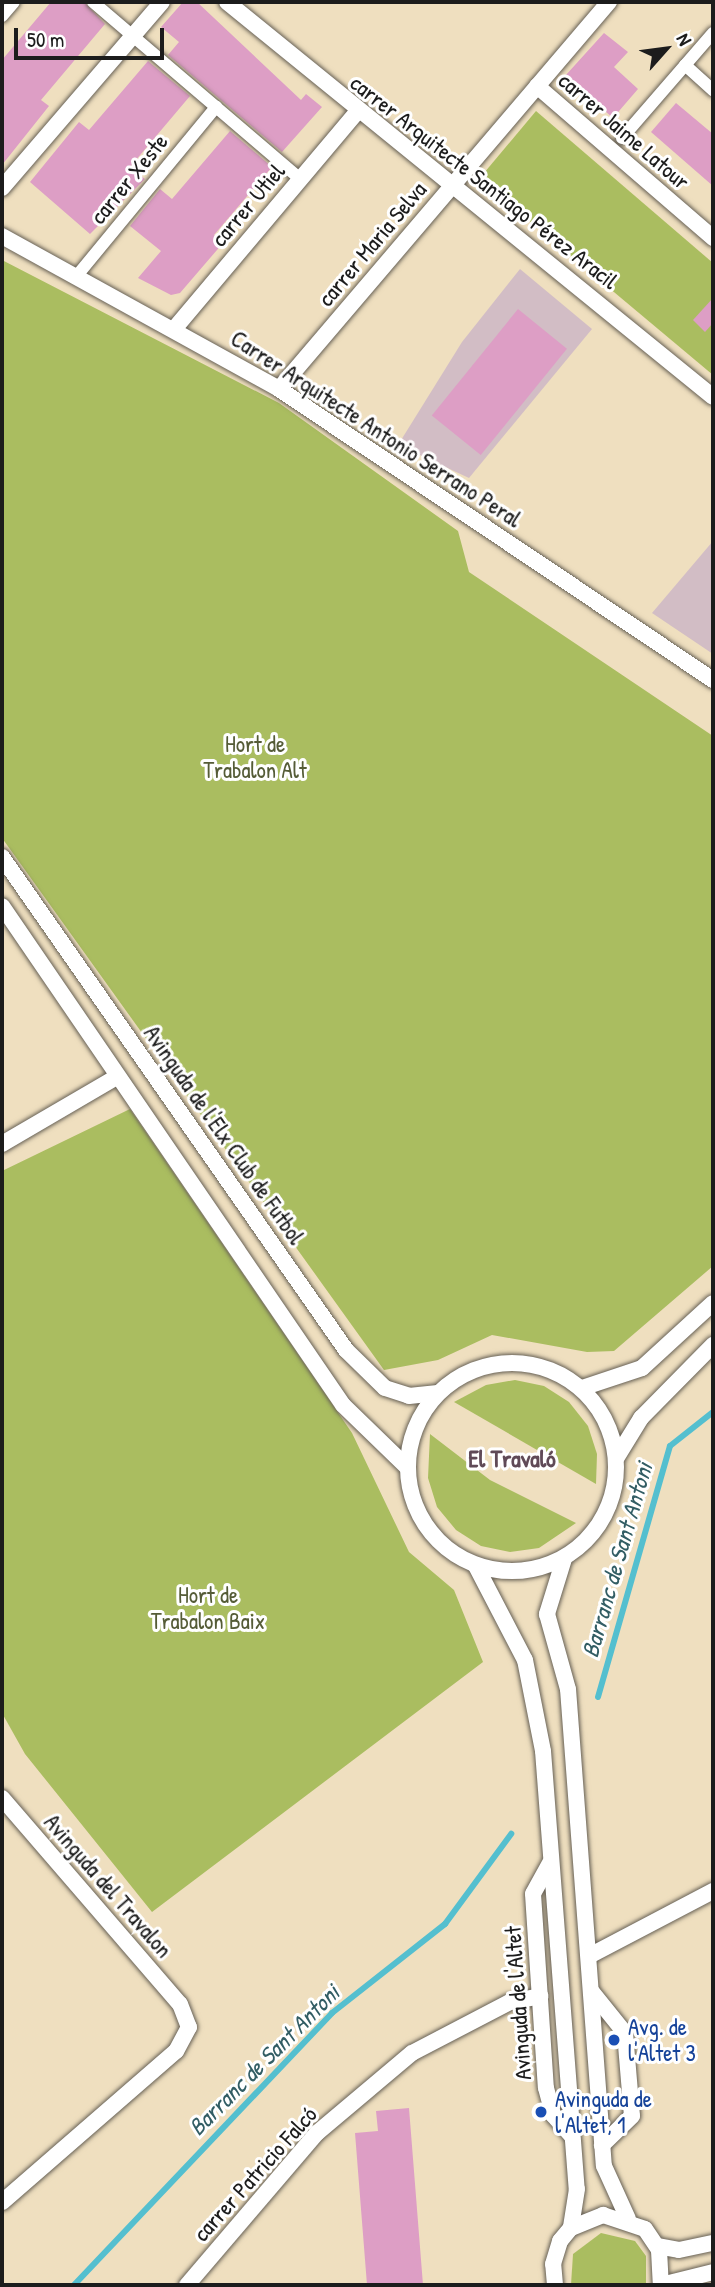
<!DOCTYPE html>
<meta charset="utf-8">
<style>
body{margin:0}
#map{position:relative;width:715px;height:2287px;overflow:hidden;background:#efdfbf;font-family:"Patrick Hand",sans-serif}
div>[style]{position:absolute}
.industrial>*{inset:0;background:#d2bdc5}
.green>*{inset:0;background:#aabd60}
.stream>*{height:6px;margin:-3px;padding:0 3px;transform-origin:3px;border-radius:3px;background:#54bfcf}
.building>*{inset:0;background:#dd9ec5;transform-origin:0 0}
.roads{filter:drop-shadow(0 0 2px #666055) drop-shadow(0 0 2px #666055)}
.pedestrian>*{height:12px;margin:-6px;padding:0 6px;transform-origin:6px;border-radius:6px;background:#fff}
.minor>*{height:16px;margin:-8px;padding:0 8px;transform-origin:8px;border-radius:8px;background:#fff}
.minor>.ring{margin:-8px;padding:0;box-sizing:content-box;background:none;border:16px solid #fff;border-radius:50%}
.dots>*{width:19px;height:19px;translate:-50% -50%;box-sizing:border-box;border:4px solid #fff;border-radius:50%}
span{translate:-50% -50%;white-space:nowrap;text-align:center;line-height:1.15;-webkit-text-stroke:6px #fff;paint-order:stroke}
.street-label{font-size:23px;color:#1c1c1c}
.park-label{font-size:23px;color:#555c37}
.transit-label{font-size:23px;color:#164399}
.left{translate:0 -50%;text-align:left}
.neighbourhood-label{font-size:24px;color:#604a57;font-weight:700}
.water-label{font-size:24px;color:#325d64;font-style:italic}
.frame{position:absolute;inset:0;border:4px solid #1c1c1c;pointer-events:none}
.north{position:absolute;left:631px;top:14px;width:70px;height:70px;-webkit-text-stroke:5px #fff;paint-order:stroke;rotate:62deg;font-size:19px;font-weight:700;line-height:28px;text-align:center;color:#1c1c1c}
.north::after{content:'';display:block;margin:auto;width:24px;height:32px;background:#1c1c1c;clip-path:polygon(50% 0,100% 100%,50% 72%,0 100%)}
.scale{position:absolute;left:14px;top:28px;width:150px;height:32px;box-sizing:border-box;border:4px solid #1c1c1c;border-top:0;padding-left:9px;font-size:21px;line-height:24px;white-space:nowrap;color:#1c1c1c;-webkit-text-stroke:5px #fff;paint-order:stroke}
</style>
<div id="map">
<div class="industrial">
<div style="clip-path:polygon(520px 269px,592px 329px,469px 478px,398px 445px,462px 342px)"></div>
<div style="clip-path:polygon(713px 541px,713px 654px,652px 613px)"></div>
</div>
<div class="green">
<div style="clip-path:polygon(536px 111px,713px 263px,713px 375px,479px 179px)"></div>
<div style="clip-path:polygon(2px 260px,279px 403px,458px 531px,469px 572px,713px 736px,713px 1266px,614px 1351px,587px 1352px,492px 1335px,438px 1360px,384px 1370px,2px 838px)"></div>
<div style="clip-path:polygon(130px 1109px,352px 1433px,409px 1552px,454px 1590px,483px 1662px,152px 1912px,25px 1754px,2px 1713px,2px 1171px)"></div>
<div style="clip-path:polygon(515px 1380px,544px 1386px,569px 1402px,588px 1426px,597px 1454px,596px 1484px,454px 1402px,486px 1385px)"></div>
<div style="clip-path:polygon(430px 1434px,490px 1480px,576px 1523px,539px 1548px,510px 1552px,481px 1546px,456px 1530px,437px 1507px,428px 1478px)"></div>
<div style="clip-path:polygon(601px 2233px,635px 2241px,646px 2256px,646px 2285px,571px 2285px,573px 2254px)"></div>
</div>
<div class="stream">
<div style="left:598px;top:1697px;width:261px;rotate:-74deg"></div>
<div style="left:670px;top:1446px;width:55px;rotate:-38.3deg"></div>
<div style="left:74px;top:2285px;width:375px;rotate:-46.5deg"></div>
<div style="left:332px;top:2013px;width:144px;rotate:-38.2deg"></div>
<div style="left:445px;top:1924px;width:112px;rotate:-53.7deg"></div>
</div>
<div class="building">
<div style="clip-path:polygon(51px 2px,84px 2px,105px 24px,41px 100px,49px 106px,2px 165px,2px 60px)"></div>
<div style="clip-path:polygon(183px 2px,197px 2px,301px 100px,306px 94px,322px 107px,282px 152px,168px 55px,179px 42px,161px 27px)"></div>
<div style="clip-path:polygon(604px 33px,628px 52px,614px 67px,638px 89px,613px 118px,565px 76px)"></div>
<div style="clip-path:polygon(148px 61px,190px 96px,130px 167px,145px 179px,90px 234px,30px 182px,79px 122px,89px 130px)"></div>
<div style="clip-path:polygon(676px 103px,713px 134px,713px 186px,651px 132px)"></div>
<div style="clip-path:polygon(230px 131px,272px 167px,214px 235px,223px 243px,180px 293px,171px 295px,138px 278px,161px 251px,130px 226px,160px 189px,172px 199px)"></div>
<div style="clip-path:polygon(713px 298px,713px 323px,705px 332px,693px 320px)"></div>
<div style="left:518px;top:309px;width:63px;height:137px;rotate:39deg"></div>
<div style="clip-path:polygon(409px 2108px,423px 2285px,367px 2285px,355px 2133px,378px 2131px,376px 2111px)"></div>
</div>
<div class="roads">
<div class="pedestrian">
<div style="left:93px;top:2px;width:272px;rotate:40.5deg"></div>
<div style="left:2px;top:16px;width:18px;rotate:-49deg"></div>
<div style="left:685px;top:65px;width:38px;rotate:42deg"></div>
<div style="left:622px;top:138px;width:139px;rotate:-49.1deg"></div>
<div style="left:75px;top:278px;width:222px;rotate:-50.5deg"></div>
</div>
<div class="minor">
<div style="left:227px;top:2px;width:626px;rotate:39.1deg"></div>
<div style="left:537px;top:86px;width:233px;rotate:40.8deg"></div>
<div style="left:2px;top:188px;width:245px;rotate:-49.3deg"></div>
<div style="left:2px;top:236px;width:316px;rotate:28.9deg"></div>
<div style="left:279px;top:389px;width:523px;rotate:33.84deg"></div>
<div style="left:175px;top:328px;width:282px;rotate:-49.9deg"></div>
<div style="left:279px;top:389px;width:509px;rotate:-49.55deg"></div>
<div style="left:2px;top:857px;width:601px;rotate:55.09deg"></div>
<div style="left:346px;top:1350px;width:54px;rotate:44.3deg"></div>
<div style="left:385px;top:1388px;width:25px;rotate:18deg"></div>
<div style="left:409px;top:1396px;width:29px;rotate:-6deg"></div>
<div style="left:2px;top:906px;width:604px;rotate:55.65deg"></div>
<div style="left:343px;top:1405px;width:89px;rotate:44.1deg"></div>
<div style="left:2px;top:1144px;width:131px;rotate:-30.3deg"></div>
<div class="ring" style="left:408px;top:1363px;width:192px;height:192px"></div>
<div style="left:582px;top:1388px;width:63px;rotate:-18.4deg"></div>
<div style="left:642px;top:1368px;width:96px;rotate:-42.5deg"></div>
<div style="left:617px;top:1457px;width:46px;rotate:-58.4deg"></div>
<div style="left:641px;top:1418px;width:103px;rotate:-45.4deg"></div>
<div style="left:564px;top:1559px;width:58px;rotate:107.2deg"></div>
<div style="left:547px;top:1614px;width:78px;rotate:74.4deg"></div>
<div style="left:568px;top:1689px;width:478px;rotate:85.7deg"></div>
<div style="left:604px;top:2166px;width:58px;rotate:65.6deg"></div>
<div style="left:476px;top:1566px;width:106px;rotate:62.5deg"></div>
<div style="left:525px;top:1660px;width:93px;rotate:78.8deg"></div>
<div style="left:543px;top:1751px;width:439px;rotate:85.6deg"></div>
<div style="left:577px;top:2189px;width:39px;rotate:99deg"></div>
<div style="left:2px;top:1798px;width:272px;rotate:49.2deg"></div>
<div style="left:180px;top:2004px;width:25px;rotate:69deg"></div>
<div style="left:189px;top:2027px;width:27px;rotate:118deg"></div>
<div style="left:176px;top:2051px;width:230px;rotate:139deg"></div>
<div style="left:550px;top:1863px;width:35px;rotate:119deg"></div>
<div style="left:533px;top:1894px;width:194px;rotate:86.2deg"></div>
<div style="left:546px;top:2088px;width:28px;rotate:75deg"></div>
<div style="left:553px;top:2115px;width:28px;rotate:48deg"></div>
<div style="left:591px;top:1955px;width:138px;rotate:-27.7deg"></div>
<div style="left:592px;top:1992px;width:53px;rotate:51.2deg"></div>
<div style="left:625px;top:2033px;width:83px;rotate:85.2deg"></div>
<div style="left:632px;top:2116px;width:42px;rotate:136deg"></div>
<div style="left:657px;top:2246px;width:22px;rotate:10deg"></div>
<div style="left:679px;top:2250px;width:35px;rotate:-12deg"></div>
<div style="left:187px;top:2285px;width:200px;rotate:-49.5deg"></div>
<div style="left:317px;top:2133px;width:124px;rotate:-40.1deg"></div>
<div style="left:412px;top:2053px;width:110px;rotate:-27.5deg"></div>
<div style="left:510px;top:2002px;width:31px;rotate:-11deg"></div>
<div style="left:555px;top:2285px;width:21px;rotate:-95deg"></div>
<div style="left:553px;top:2264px;width:24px;rotate:-73deg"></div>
<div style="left:560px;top:2241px;width:17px;rotate:-50deg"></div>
<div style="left:571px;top:2228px;width:35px;rotate:-22deg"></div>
<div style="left:603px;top:2215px;width:44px;rotate:18.4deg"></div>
<div style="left:645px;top:2229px;width:25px;rotate:56deg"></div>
<div style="left:659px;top:2250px;width:35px;rotate:87deg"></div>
<div style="left:661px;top:2285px;width:54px;rotate:-14deg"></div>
</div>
</div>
<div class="dots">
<div style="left:614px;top:2040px;background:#1a4fb4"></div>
<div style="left:541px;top:2112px;background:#1a4fb4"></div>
</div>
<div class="street-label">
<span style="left:624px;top:131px;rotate:41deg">carrer Jaime Latour</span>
<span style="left:129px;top:179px;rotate:-51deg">carrer Xeste</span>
<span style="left:484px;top:182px;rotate:38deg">carrer Arquitecte Santiago Pérez Aracil</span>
<span style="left:248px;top:205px;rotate:-50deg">carrer Utiel</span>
<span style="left:372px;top:244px;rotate:-50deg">carrer Maria Selva</span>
<span style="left:376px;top:429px;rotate:33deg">Carrer Arquitecte Antonio Serrano Peral</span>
<span style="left:224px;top:1135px;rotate:55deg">Avinguda de l'Elx Club de Futbol</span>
<span style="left:108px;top:1886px;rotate:49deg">Avinguda del Travalon</span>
<span style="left:518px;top:2003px;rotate:-94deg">Avinguda de l'Altet</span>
<span style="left:255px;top:2174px;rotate:-48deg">carrer Patricio Falcó</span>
</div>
<div class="park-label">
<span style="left:255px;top:757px">Hort de<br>Trabalon Alt</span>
<span style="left:208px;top:1608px">Hort de<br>Trabalon Baix</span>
</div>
<div class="transit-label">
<span class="left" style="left:628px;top:2040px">Avg. de<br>l'Altet 3</span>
<span class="left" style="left:555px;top:2112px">Avinguda de<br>l'Altet, 1</span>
</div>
<div class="neighbourhood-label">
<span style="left:512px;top:1459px">El Travaló</span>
</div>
<div class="water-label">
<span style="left:617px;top:1560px;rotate:-74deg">Barranc de Sant Antoni</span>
<span style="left:264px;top:2060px;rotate:-45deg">Barranc de Sant Antoni</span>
</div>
<div class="frame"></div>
<div class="north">N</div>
<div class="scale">50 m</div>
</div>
